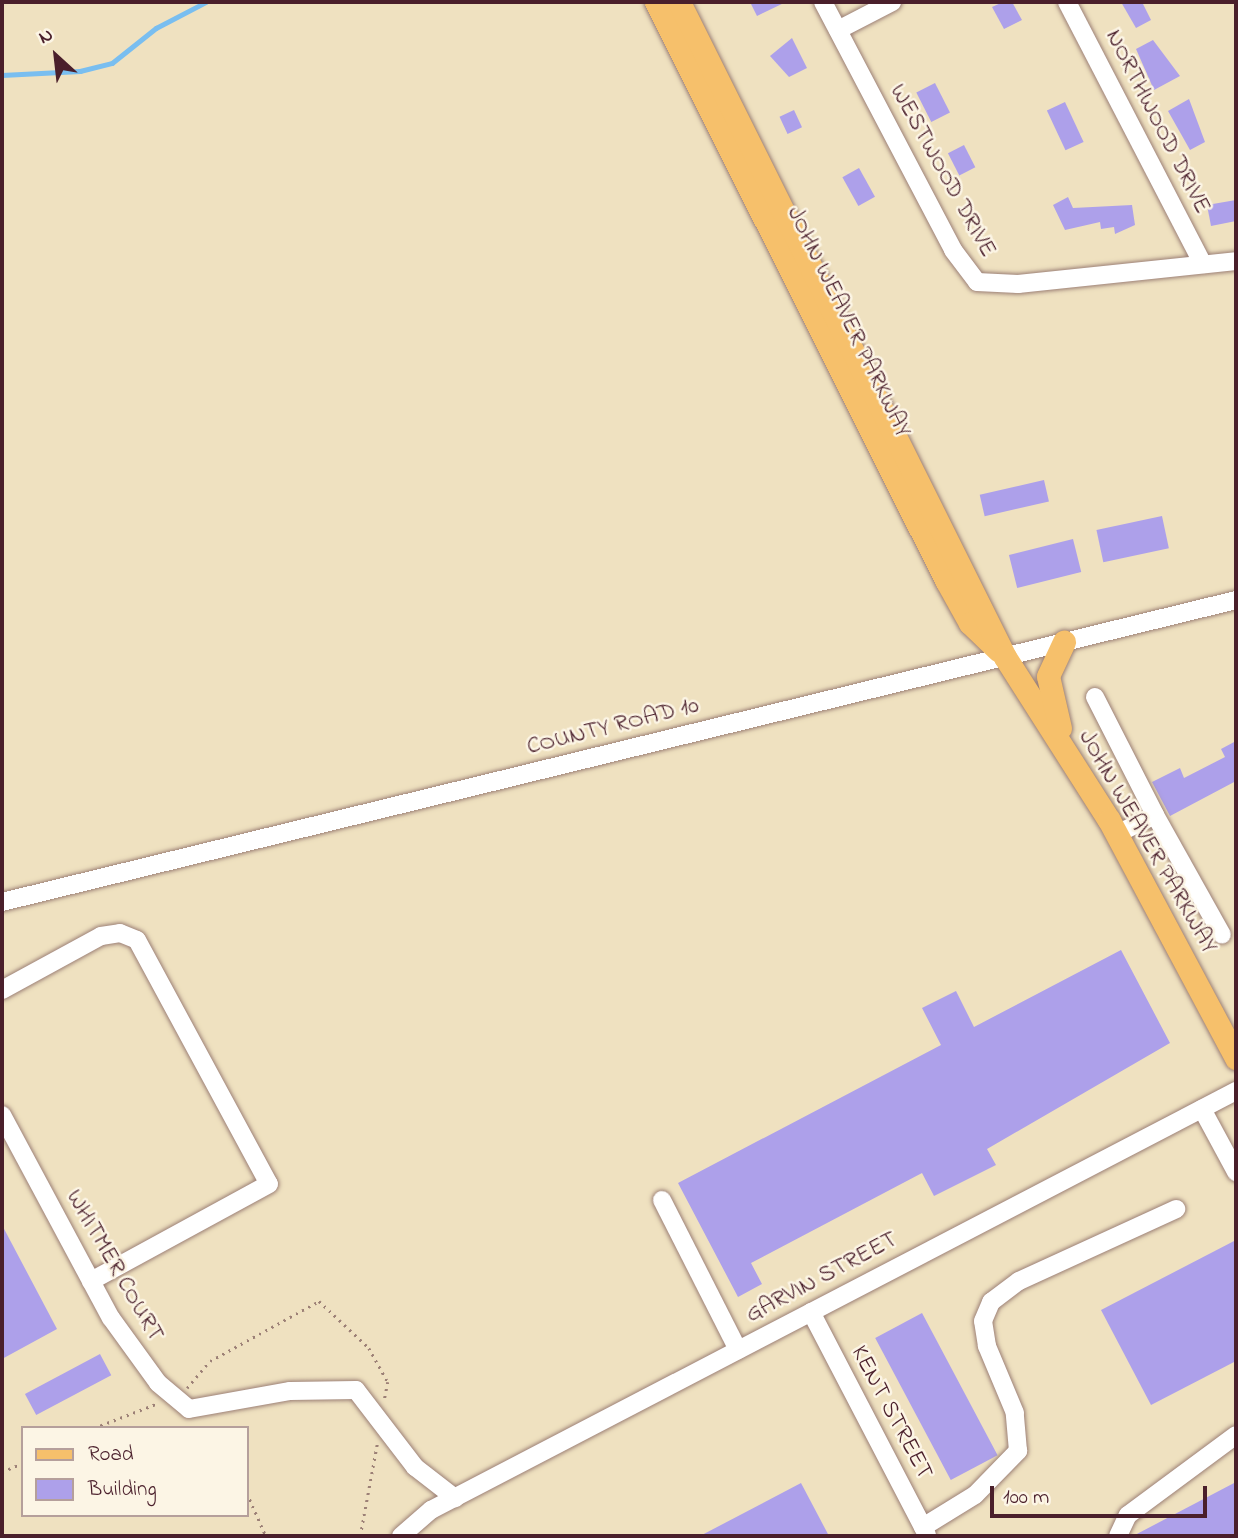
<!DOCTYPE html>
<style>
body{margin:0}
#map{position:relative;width:1238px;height:1538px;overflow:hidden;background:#efe1c0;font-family:"Indie Flower",sans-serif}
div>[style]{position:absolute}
.stream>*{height:4.5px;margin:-2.25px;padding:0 2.25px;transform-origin:2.25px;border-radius:2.25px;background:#79bef0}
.building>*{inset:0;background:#ada0ea;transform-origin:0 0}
.path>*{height:2.5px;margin-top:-1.25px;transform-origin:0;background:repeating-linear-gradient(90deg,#9c8076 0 2px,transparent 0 7px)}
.roads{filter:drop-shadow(0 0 2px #9c8076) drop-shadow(0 0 2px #9c8076)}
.minor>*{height:18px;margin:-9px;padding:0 9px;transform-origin:9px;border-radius:9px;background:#fff}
.major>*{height:23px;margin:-11.5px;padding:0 11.5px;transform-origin:11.5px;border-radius:11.5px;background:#f6c06b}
span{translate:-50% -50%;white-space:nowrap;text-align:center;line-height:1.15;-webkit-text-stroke:5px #fcf5e5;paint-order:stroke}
.street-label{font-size:24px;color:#4a1f2b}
.frame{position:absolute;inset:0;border:4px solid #4a1f2b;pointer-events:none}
.legend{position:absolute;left:21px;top:1426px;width:228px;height:91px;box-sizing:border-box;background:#fcf5e5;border:2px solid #b59f9b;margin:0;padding:9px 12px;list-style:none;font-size:21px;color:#4a1f2b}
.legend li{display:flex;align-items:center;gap:14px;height:35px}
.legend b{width:35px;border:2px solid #b59f9b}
.north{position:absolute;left:21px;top:21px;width:70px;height:70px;-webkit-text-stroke:5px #fcf5e5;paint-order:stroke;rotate:333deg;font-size:19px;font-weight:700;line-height:28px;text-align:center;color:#4a1f2b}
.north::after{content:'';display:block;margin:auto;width:24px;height:32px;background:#4a1f2b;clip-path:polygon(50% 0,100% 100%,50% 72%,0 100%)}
.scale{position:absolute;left:990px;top:1486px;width:217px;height:32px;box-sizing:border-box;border:4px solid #4a1f2b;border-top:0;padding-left:9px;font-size:21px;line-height:24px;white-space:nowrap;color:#4a1f2b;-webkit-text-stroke:5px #fcf5e5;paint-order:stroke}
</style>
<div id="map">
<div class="stream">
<div style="left:2px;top:75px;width:78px;rotate:-2.9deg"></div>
<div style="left:80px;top:71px;width:33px;rotate:-14deg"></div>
<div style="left:112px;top:63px;width:56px;rotate:-38.5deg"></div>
<div style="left:156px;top:28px;width:56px;rotate:-27.5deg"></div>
</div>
<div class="building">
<div style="clip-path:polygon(750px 2px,786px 2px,757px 16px)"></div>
<div style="clip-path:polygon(1003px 2px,1012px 2px,1022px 20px,1004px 29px,992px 7px)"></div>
<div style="clip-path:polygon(1121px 2px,1142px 2px,1151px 20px,1136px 28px)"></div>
<div style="clip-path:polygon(792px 38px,807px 68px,789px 77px,770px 56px)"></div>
<div style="clip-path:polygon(1153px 40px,1180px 76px,1154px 90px,1136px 49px)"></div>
<div style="left:935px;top:83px;width:33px;height:21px;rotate:63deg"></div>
<div style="clip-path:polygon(1189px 99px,1205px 142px,1190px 150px,1168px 111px)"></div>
<div style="left:1065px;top:102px;width:44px;height:20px;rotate:65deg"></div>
<div style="left:794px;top:110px;width:19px;height:16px;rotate:65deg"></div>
<div style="left:964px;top:145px;width:25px;height:18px;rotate:63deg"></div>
<div style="left:859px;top:168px;width:33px;height:19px;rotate:61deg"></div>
<div style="clip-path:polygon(1068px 197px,1073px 208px,1132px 205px,1135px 225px,1115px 234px,1114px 227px,1101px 229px,1100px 222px,1065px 230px,1053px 205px)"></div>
<div style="clip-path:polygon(1236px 200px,1236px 221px,1211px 226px,1207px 205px)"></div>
<div style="left:1044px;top:480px;width:22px;height:66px;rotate:77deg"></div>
<div style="left:1162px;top:516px;width:33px;height:67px;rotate:78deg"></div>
<div style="left:1073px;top:539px;width:34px;height:66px;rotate:76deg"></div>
<div style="clip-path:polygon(1236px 741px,1236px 781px,1170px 816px,1152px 782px,1180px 768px,1184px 778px,1225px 757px,1221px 749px)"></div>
<div style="clip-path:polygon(1121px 950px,1170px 1043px,987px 1149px,996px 1165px,934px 1196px,922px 1173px,751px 1263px,762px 1284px,738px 1297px,678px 1183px,941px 1045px,922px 1008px,956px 991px,974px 1027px)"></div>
<div style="clip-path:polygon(2px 1225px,57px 1329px,2px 1359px)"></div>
<div style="clip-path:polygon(1236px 1240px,1236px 1361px,1151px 1405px,1101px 1310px)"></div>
<div style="left:922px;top:1313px;width:161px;height:53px;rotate:62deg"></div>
<div style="left:100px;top:1354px;width:24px;height:85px;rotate:62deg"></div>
<div style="clip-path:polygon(1236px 1482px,1236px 1536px,1133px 1536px)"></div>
<div style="clip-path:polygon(801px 1483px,829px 1536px,700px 1536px)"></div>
</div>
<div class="path">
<div style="left:187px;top:1388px;width:35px;rotate:-50deg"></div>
<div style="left:210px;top:1361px;width:124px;rotate:-28.8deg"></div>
<div style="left:319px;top:1301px;width:69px;rotate:43.2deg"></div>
<div style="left:369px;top:1348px;width:39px;rotate:61deg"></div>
<div style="left:388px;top:1382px;width:21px;rotate:101deg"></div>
<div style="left:94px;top:1428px;width:66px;rotate:-21.2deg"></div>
<div style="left:2px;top:1472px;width:23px;rotate:-23deg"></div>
<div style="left:247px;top:1493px;width:47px;rotate:66.2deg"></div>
<div style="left:360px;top:1536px;width:94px;rotate:-79.5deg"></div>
</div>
<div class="roads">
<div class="minor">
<div style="left:823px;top:2px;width:280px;rotate:62.3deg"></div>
<div style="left:953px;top:250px;width:40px;rotate:53deg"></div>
<div style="left:977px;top:282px;width:41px;rotate:2.8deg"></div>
<div style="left:1018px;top:284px;width:219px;rotate:-6deg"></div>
<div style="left:1067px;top:2px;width:295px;rotate:62.6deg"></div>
<div style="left:838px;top:30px;width:61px;rotate:-27.4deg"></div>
<div style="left:1095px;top:697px;width:132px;rotate:63deg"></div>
<div style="left:1155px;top:815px;width:42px;rotate:153.4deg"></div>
<div style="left:1155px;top:815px;width:137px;rotate:60.8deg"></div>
<div style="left:2px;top:902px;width:1270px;rotate:-13.75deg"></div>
<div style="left:2px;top:990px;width:113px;rotate:-28.6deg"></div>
<div style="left:101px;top:936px;width:19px;rotate:-9deg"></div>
<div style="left:120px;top:933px;width:18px;rotate:22deg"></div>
<div style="left:137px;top:940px;width:277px;rotate:61.6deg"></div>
<div style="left:269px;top:1184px;width:203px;rotate:151.4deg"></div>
<div style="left:1202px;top:1109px;width:72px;rotate:61.6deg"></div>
<div style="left:2px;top:1115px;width:230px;rotate:61.8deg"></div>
<div style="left:111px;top:1318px;width:80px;rotate:54.1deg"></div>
<div style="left:158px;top:1383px;width:40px;rotate:40deg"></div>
<div style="left:189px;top:1409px;width:103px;rotate:-10.1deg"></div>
<div style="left:290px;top:1391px;width:66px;rotate:-0.9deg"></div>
<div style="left:356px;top:1390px;width:97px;rotate:52.5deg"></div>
<div style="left:415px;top:1467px;width:51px;rotate:37.8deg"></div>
<div style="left:662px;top:1200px;width:168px;rotate:63.1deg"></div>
<div style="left:811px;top:1312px;width:251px;rotate:62.5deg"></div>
<div style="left:923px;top:1527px;width:61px;rotate:-31.6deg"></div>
<div style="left:975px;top:1495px;width:62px;rotate:-45.7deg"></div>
<div style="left:1018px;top:1451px;width:38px;rotate:-95deg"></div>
<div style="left:1015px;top:1413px;width:73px;rotate:-112.7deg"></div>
<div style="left:987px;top:1346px;width:25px;rotate:-99deg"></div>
<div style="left:983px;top:1321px;width:21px;rotate:-67deg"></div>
<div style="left:991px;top:1302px;width:35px;rotate:-37deg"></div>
<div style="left:1019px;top:1281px;width:173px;rotate:-24.6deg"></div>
<div style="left:401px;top:1536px;width:40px;rotate:-41deg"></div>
<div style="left:431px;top:1510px;width:908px;rotate:-27.5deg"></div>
<div style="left:1118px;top:1536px;width:23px;rotate:-65deg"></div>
<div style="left:1128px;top:1515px;width:134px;rotate:-36.5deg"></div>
</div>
<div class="major">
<div style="left:656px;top:2px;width:647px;rotate:63.36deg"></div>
<div style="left:946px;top:580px;width:49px;rotate:60.8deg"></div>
<div style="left:970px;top:623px;width:39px;rotate:44deg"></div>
<div style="left:679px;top:2px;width:732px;rotate:63.54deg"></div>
<div style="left:1005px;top:657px;width:193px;rotate:57.5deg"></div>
<div style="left:1109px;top:820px;width:270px;rotate:61.9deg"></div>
<div style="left:1060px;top:728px;width:53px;rotate:-103deg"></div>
<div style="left:1048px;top:676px;width:38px;rotate:-65deg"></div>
</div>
</div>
<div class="street-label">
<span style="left:1157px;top:122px;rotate:63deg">NORTHWOOD DRIVE</span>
<span style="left:942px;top:171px;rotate:61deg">WESTWOOD DRIVE</span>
<span style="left:848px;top:322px;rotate:64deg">JOHN WEAVER PARKWAY</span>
<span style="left:613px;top:727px;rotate:-14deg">COUNTY ROAD 10</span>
<span style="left:1147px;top:842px;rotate:60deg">JOHN WEAVER PARKWAY</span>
<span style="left:114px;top:1266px;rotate:60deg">WHITMER COURT</span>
<span style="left:822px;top:1278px;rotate:-28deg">GARVIN STREET</span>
<span style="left:891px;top:1413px;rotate:62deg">KENT STREET</span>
</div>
<div class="frame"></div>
<ul class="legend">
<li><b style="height:9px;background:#f6c06b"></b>Road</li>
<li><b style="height:19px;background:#ada0ea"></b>Building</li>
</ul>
<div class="north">N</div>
<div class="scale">100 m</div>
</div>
